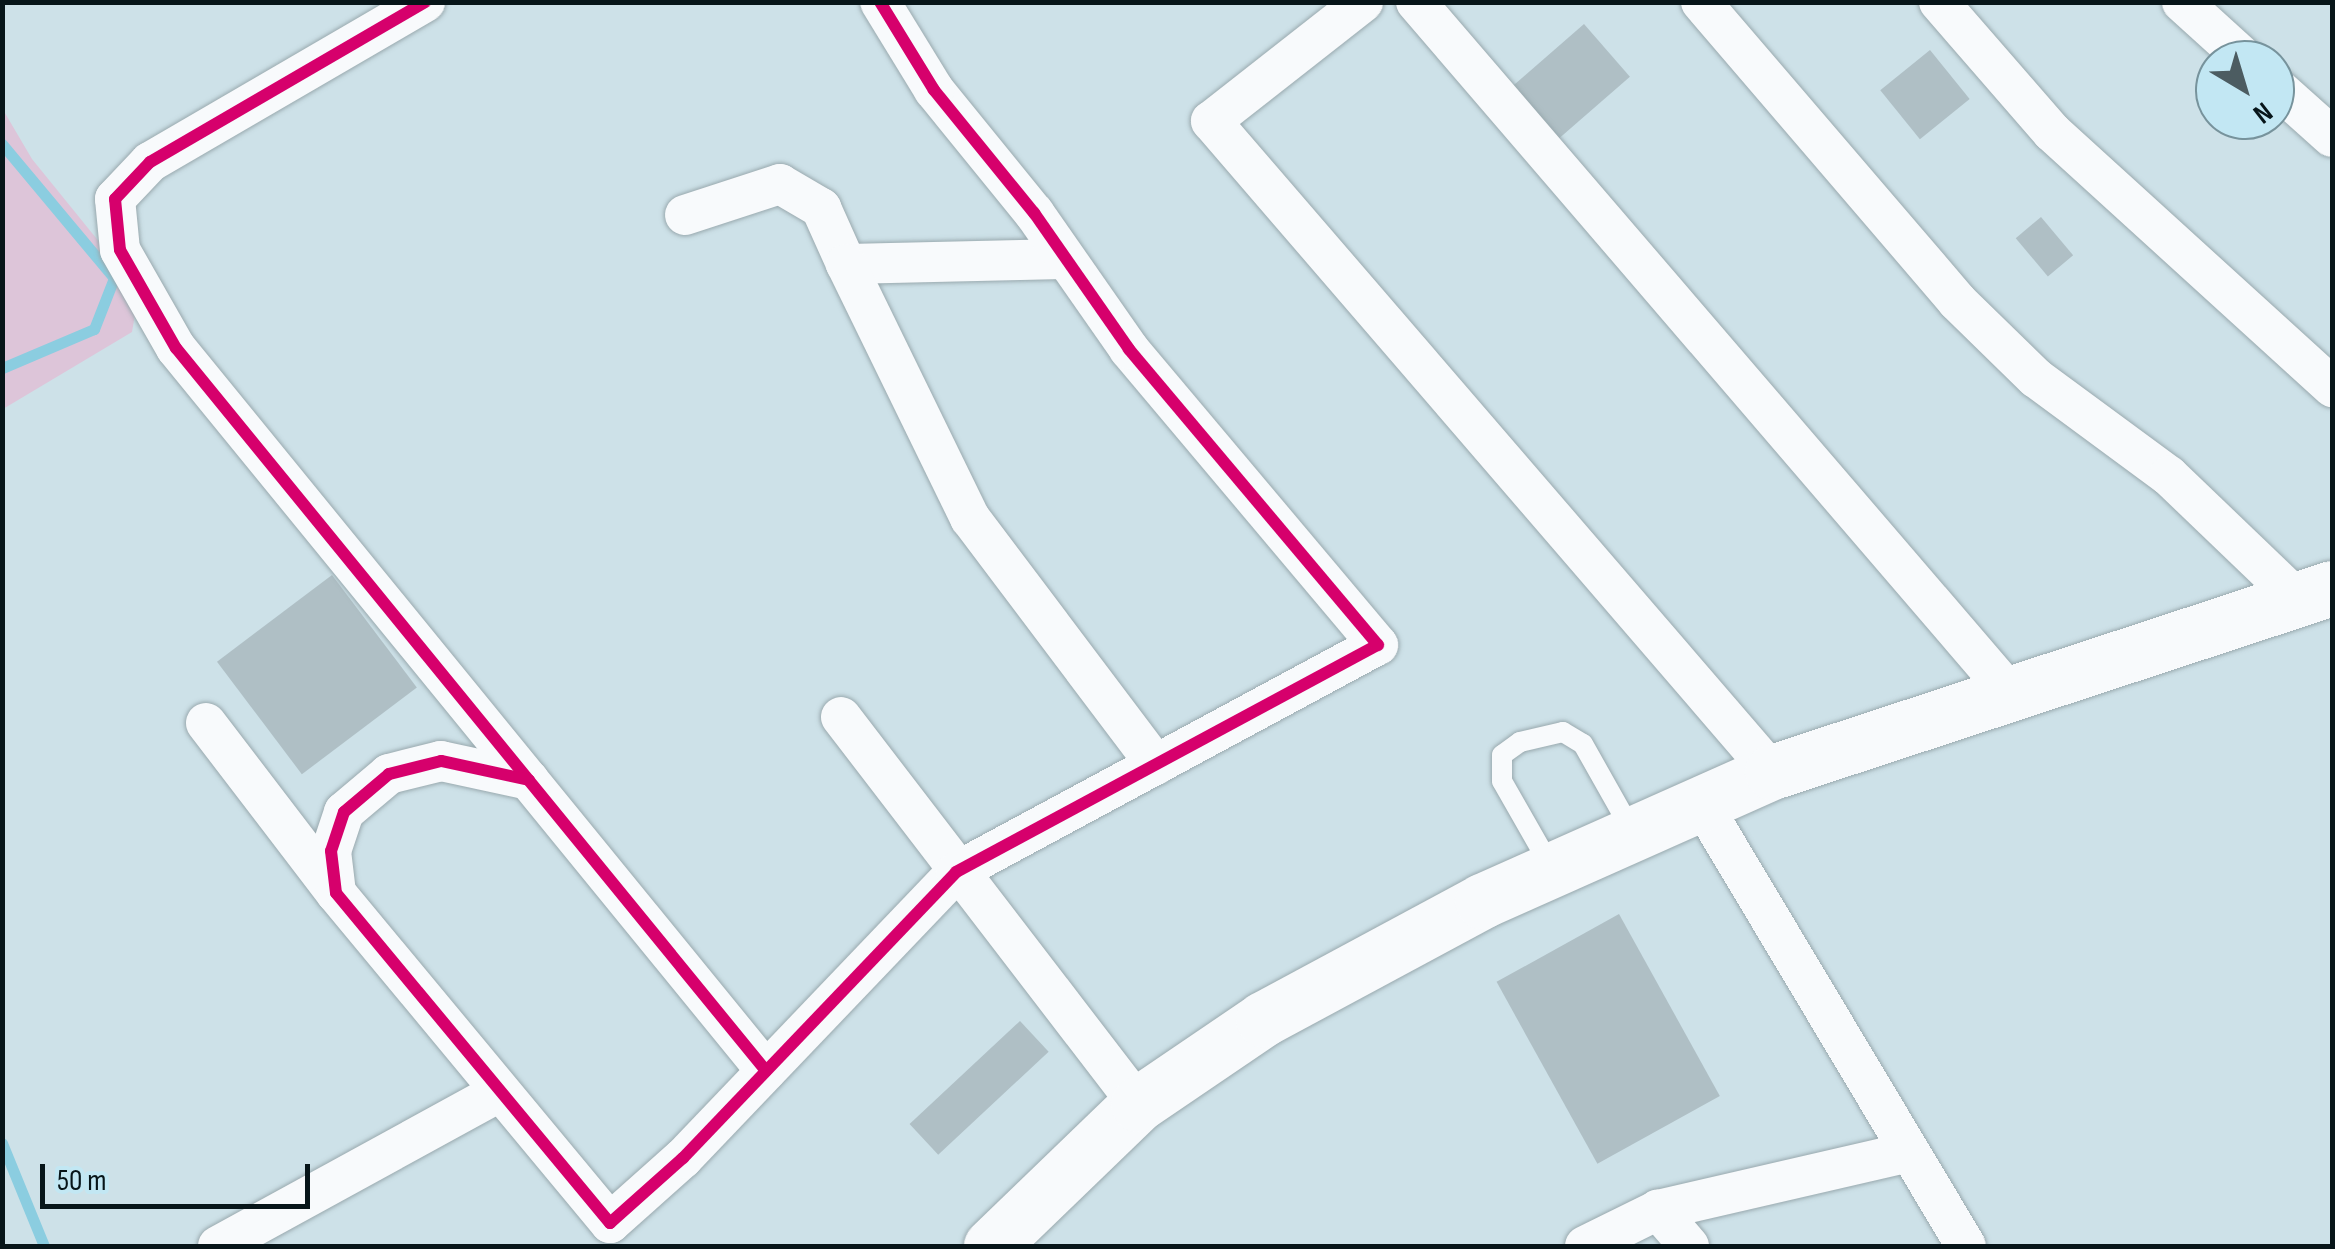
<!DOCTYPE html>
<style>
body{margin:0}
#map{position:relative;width:2335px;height:1249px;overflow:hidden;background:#cde1e8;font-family:"Sofia Sans Condensed",sans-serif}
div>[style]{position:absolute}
.green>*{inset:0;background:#ddc5d9}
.stream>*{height:11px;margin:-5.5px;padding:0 5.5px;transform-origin:5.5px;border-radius:5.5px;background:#8bcde0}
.building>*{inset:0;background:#afbfc5;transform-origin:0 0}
.roads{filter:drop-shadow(0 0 2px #99a9ae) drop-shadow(0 0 2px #99a9ae)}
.lane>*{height:20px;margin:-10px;padding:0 10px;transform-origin:10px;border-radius:10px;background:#f8fafc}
.street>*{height:40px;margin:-20px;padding:0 20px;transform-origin:20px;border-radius:20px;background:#f8fafc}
.secondary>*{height:55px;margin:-27.5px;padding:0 27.5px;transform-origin:27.5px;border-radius:27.5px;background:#f8fafc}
.cycleway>*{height:12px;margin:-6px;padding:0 6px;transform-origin:6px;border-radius:6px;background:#d6006c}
span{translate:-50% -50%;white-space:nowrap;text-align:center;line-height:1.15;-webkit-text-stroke:8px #c2e7f3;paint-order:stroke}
.frame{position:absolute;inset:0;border:5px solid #071519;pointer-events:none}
.north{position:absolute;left:2195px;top:40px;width:100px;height:100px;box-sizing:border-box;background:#c2e7f3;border:2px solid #77939c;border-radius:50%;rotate:142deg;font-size:28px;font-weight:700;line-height:40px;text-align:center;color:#071519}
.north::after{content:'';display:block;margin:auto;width:35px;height:45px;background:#4c5c61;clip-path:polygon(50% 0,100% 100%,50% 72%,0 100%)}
.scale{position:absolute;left:40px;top:1164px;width:270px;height:45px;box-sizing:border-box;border:5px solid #071519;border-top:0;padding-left:12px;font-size:30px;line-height:35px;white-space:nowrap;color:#071519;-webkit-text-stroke:8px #c2e7f3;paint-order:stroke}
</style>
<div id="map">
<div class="green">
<div style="clip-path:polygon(2px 108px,32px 159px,139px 291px,132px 332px,3px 409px)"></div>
</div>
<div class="stream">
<div style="left:2px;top:144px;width:175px;rotate:50.1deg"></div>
<div style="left:114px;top:278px;width:55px;rotate:111.4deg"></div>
<div style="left:94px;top:329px;width:100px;rotate:157deg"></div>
<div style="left:2px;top:1143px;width:111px;rotate:67.8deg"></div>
</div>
<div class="building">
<div style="left:1584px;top:24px;width:70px;height:104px;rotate:49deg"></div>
<div style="left:1930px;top:50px;width:63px;height:64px;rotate:51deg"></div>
<div style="left:2041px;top:217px;width:50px;height:33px;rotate:50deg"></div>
<div style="left:332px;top:575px;width:141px;height:144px;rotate:53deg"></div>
<div style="left:1619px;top:914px;width:208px;height:140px;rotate:61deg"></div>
<div style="left:1020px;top:1021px;width:42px;height:151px;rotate:47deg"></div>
</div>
<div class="roads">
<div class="lane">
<div style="left:1551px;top:867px;width:99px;rotate:-119.7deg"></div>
<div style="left:1502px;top:781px;width:26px;rotate:-90deg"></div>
<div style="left:1502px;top:755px;width:22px;rotate:-36deg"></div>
<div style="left:1520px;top:742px;width:44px;rotate:-13.1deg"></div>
<div style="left:1563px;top:732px;width:23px;rotate:31deg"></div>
<div style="left:1583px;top:744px;width:100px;rotate:60.6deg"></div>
</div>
<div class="street">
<div style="left:425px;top:2px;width:318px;rotate:149.8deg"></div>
<div style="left:150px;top:162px;width:51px;rotate:133.4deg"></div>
<div style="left:115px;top:199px;width:51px;rotate:84.4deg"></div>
<div style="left:120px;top:250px;width:113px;rotate:60.3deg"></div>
<div style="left:176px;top:348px;width:933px;rotate:50.78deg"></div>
<div style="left:1363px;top:2px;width:193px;rotate:141.9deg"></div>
<div style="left:1211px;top:121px;width:859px;rotate:49.25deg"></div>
<div style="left:1416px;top:2px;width:908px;rotate:49.33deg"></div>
<div style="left:1701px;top:2px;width:394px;rotate:49.4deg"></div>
<div style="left:1957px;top:301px;width:110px;rotate:44.3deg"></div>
<div style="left:2036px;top:378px;width:165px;rotate:36.4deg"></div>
<div style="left:2169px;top:476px;width:176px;rotate:43.8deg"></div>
<div style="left:1939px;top:2px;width:172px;rotate:49deg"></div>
<div style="left:2052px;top:132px;width:379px;rotate:42.3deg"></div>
<div style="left:2182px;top:2px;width:86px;rotate:42.2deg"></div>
<div style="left:2275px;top:86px;width:76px;rotate:41.8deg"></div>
<div style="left:685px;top:215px;width:100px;rotate:-18.1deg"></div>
<div style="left:780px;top:184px;width:48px;rotate:30.3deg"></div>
<div style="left:821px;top:208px;width:61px;rotate:65.9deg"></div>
<div style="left:1065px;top:259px;width:219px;rotate:178.7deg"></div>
<div style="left:846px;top:264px;width:283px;rotate:64deg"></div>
<div style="left:970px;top:518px;width:309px;rotate:53deg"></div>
<div style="left:841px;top:717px;width:488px;rotate:52.5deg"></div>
<div style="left:206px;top:723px;width:214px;rotate:52.6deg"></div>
<div style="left:529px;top:780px;width:90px;rotate:-167.8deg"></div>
<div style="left:441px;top:761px;width:54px;rotate:166deg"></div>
<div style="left:389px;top:774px;width:59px;rotate:139.8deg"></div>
<div style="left:344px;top:812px;width:41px;rotate:108.4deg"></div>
<div style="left:331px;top:851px;width:42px;rotate:83.2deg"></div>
<div style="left:336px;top:893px;width:429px;rotate:50.3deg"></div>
<div style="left:610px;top:1223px;width:98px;rotate:-41.7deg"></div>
<div style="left:683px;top:1158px;width:395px;rotate:-46.3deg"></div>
<div style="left:956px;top:872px;width:479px;rotate:-28.3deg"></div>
<div style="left:1378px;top:645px;width:387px;rotate:-130.1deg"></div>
<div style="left:1129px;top:349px;width:166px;rotate:-124.9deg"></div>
<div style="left:1034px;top:213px;width:159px;rotate:-129.1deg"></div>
<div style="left:934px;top:90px;width:103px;rotate:-121.5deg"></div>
<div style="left:1700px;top:801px;width:518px;rotate:59.13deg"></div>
<div style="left:218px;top:1246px;width:318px;rotate:-28.7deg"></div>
<div style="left:1585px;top:1246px;width:81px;rotate:-26.3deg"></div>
<div style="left:1689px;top:1246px;width:48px;rotate:-130.7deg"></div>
<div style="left:1658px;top:1210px;width:258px;rotate:-13deg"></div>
</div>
<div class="secondary">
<div style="left:991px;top:1246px;width:204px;rotate:-44deg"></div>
<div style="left:1138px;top:1104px;width:151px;rotate:-34.2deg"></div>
<div style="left:1263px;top:1019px;width:249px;rotate:-28.3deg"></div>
<div style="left:1482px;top:901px;width:317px;rotate:-24deg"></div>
<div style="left:1772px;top:772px;width:589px;rotate:-18.19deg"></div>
</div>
</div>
<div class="cycleway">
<div style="left:425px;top:2px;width:318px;rotate:149.8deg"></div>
<div style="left:150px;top:162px;width:51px;rotate:133.4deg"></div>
<div style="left:115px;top:199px;width:51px;rotate:84.4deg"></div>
<div style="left:120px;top:250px;width:113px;rotate:60.3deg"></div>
<div style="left:176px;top:348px;width:933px;rotate:50.78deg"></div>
<div style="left:529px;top:780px;width:90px;rotate:-167.8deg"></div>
<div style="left:441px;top:761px;width:54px;rotate:166deg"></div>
<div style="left:389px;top:774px;width:59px;rotate:139.8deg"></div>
<div style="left:344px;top:812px;width:41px;rotate:108.4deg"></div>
<div style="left:331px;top:851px;width:42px;rotate:83.2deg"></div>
<div style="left:336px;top:893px;width:429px;rotate:50.3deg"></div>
<div style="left:610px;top:1223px;width:98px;rotate:-41.7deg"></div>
<div style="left:683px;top:1158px;width:395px;rotate:-46.3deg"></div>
<div style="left:956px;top:872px;width:479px;rotate:-28.3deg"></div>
<div style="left:1378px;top:645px;width:387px;rotate:-130.1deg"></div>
<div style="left:1129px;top:349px;width:166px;rotate:-124.9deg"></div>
<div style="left:1034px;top:213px;width:159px;rotate:-129.1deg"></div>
<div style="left:934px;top:90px;width:103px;rotate:-121.5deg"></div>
</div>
<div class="frame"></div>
<div class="north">N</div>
<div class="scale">50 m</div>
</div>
